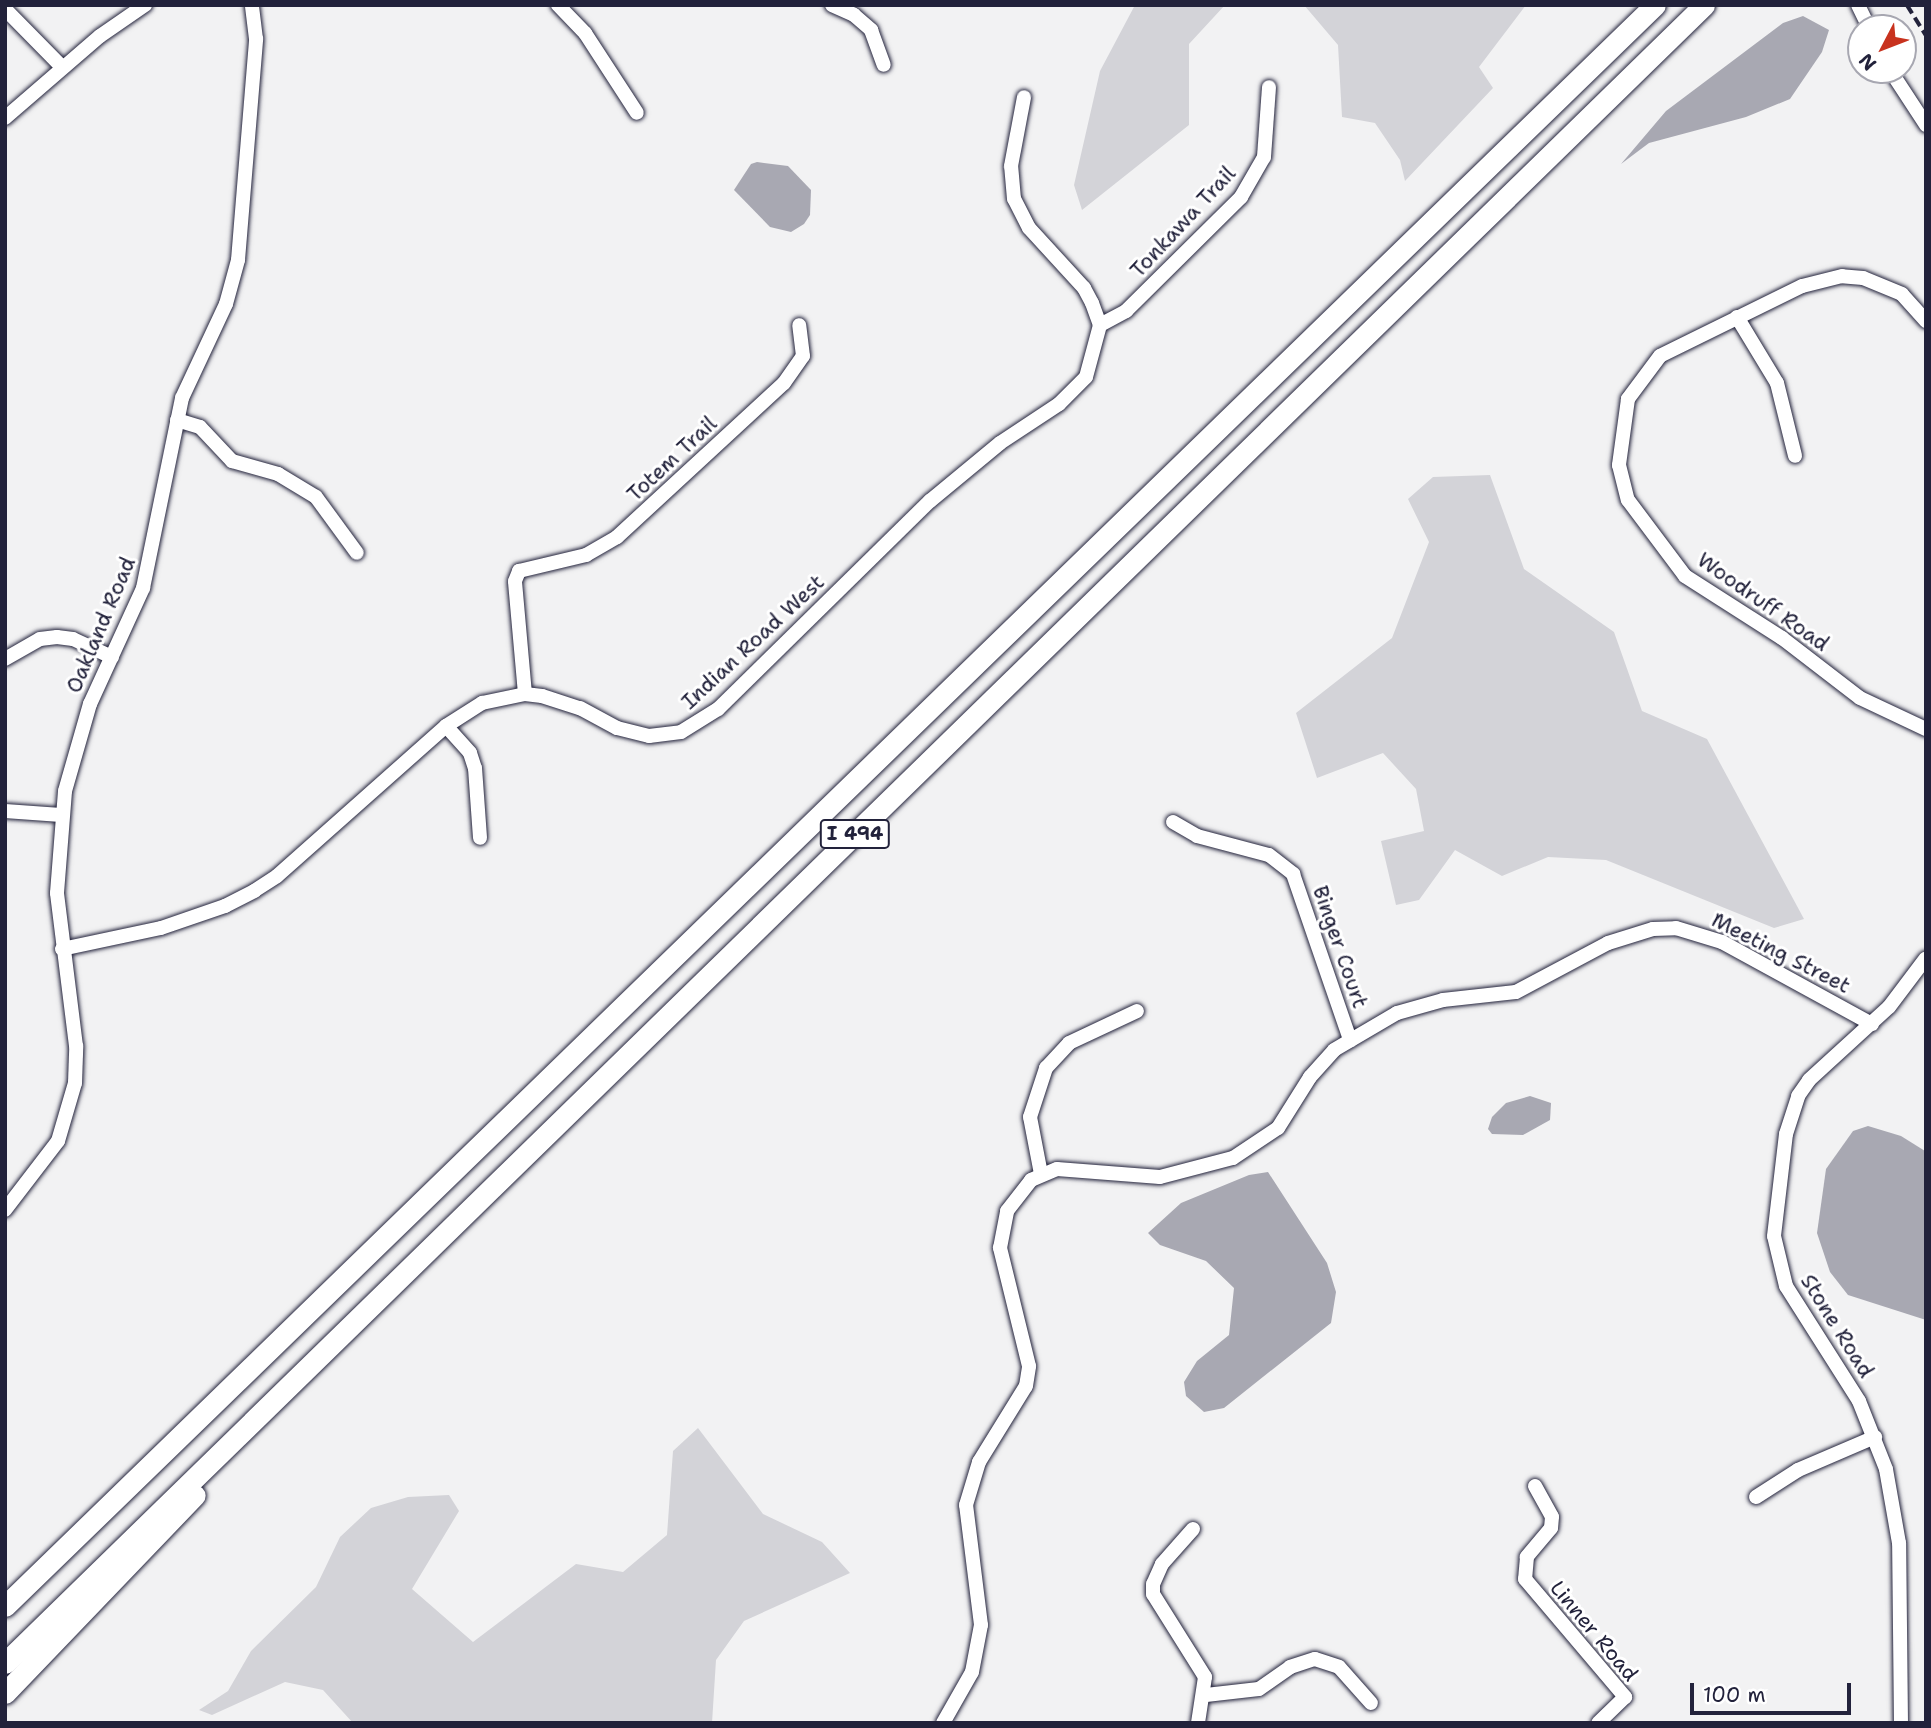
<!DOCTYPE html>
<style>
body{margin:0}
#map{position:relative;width:1931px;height:1728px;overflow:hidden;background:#f2f2f3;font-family:"Shantell Sans",sans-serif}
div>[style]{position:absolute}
.green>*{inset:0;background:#d3d3d8}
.water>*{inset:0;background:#a8a8b2}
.roads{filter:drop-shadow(0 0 2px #22223b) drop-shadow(0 0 2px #22223b)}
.minor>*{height:14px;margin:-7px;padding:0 7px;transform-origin:7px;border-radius:7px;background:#fff}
.highway>*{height:21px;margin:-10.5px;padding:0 10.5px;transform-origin:10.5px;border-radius:10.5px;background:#fff}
.rail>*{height:3.5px;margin-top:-1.75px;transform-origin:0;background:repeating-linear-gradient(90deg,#22223b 0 10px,transparent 0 15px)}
span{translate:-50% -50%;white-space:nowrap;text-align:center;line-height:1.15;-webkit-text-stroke:6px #fff;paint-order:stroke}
.shield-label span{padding:2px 5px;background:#fff;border:2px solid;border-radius:5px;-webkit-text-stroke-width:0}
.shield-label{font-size:19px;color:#22223b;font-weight:700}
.street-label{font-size:21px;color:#22223b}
.frame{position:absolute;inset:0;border:7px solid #22223b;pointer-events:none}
.north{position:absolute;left:1847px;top:14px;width:70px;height:70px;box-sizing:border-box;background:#fff;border:2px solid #a7a7b1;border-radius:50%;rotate:228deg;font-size:19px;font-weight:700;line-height:28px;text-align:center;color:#22223b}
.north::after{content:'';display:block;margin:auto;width:24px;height:32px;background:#c8321e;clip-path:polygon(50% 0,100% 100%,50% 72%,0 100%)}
.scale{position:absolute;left:1690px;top:1683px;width:161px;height:32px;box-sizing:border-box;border:4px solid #22223b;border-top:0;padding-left:9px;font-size:21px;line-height:24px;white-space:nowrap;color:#22223b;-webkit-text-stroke:5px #fff;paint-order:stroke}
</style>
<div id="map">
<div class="green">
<div style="clip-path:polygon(1135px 5px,1225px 5px,1189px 44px,1189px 125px,1082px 210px,1074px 185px,1100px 71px)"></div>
<div style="clip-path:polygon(1304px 5px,1526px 5px,1479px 67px,1493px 88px,1405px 181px,1400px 160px,1375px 123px,1342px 117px,1338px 45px)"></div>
<div style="clip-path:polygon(1490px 475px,1524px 569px,1614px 632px,1642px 711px,1707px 739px,1804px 919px,1774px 928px,1606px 860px,1548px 857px,1502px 876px,1455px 850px,1419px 900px,1396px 905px,1381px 841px,1424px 831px,1416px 789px,1383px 753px,1317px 778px,1296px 713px,1392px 638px,1429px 542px,1408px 499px,1433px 477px)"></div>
<div style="clip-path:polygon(698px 1428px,763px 1514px,822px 1542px,850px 1573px,744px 1621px,716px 1660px,712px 1723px,353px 1723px,323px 1690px,285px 1682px,212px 1715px,199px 1710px,228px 1691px,251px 1651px,316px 1587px,340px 1537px,371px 1508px,408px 1497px,449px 1495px,459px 1511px,412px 1589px,473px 1642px,576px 1564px,623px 1572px,667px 1535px,673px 1451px)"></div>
</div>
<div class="water">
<div style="clip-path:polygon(1803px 16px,1829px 30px,1822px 52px,1790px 99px,1746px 117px,1649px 143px,1621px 164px,1666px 111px,1783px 23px)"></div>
<div style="clip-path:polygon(757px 162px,788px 166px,811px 190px,810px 215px,804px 224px,791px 232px,770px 227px,734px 190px,751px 164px)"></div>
<div style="clip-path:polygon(1530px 1096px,1551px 1103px,1550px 1120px,1523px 1135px,1492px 1134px,1488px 1129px,1492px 1117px,1506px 1103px)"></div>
<div style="clip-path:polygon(1868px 1126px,1901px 1136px,1925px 1151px,1926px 1320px,1848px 1295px,1830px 1272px,1817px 1233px,1826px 1169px,1853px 1131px)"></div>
<div style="clip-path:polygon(1268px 1172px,1327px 1263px,1336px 1292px,1331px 1323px,1224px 1408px,1204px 1412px,1186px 1396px,1184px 1382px,1197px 1361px,1229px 1335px,1234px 1288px,1206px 1261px,1160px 1245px,1148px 1233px,1181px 1203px,1249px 1175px)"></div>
</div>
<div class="roads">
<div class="minor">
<div style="left:558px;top:5px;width:39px;rotate:46deg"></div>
<div style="left:585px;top:33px;width:95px;rotate:57deg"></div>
<div style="left:832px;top:5px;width:24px;rotate:24deg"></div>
<div style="left:854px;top:15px;width:23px;rotate:41deg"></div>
<div style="left:871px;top:30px;width:37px;rotate:70deg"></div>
<div style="left:1858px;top:5px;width:25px;rotate:64deg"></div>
<div style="left:5px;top:9px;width:81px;rotate:45.5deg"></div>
<div style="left:1890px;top:70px;width:66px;rotate:56.8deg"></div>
<div style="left:5px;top:118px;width:125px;rotate:-40.8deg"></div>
<div style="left:100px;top:36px;width:55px;rotate:-34.6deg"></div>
<div style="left:1737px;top:317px;width:77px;rotate:58.8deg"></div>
<div style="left:1777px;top:383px;width:75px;rotate:76.1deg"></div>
<div style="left:1926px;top:321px;width:36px;rotate:-132deg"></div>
<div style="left:1902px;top:294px;width:42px;rotate:-157.7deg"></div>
<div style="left:1863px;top:278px;width:21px;rotate:-175deg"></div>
<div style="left:1842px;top:276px;width:41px;rotate:166deg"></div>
<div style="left:1802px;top:286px;width:158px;rotate:153.8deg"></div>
<div style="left:1660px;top:356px;width:54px;rotate:126.7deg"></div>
<div style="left:1628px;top:399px;width:67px;rotate:97.8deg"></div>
<div style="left:1619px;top:465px;width:36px;rotate:76deg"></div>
<div style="left:1628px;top:500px;width:95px;rotate:53.1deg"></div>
<div style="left:1685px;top:576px;width:115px;rotate:32.6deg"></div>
<div style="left:1782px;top:638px;width:98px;rotate:37.6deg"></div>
<div style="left:1860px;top:698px;width:73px;rotate:25.2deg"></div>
<div style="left:1100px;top:325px;width:30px;rotate:-28deg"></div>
<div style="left:1126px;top:311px;width:162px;rotate:-44.7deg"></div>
<div style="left:1241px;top:197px;width:46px;rotate:-60.1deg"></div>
<div style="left:1264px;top:157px;width:70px;rotate:-85.9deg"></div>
<div style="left:177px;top:420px;width:24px;rotate:17deg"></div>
<div style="left:200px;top:427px;width:47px;rotate:46.7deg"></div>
<div style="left:232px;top:461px;width:48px;rotate:15.8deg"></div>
<div style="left:278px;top:474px;width:44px;rotate:31.2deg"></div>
<div style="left:316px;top:497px;width:69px;rotate:53.8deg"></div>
<div style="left:5px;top:659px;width:40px;rotate:-29.7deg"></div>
<div style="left:40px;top:639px;width:17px;rotate:-7deg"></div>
<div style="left:57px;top:637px;width:16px;rotate:7deg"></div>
<div style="left:73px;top:639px;width:43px;rotate:24.8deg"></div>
<div style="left:525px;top:694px;width:113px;rotate:-95.1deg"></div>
<div style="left:515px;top:581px;width:11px;rotate:-68deg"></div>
<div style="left:519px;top:571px;width:69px;rotate:-13.4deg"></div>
<div style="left:586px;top:555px;width:36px;rotate:-30deg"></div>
<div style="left:617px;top:537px;width:227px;rotate:-42.7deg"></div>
<div style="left:784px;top:383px;width:33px;rotate:-55deg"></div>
<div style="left:803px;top:356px;width:31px;rotate:-97deg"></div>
<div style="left:446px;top:726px;width:36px;rotate:48deg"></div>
<div style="left:470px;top:753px;width:16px;rotate:72deg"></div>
<div style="left:475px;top:768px;width:70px;rotate:85.9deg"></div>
<div style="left:5px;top:811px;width:56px;rotate:4.1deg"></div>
<div style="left:1173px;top:822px;width:28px;rotate:30deg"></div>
<div style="left:1197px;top:836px;width:74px;rotate:14.8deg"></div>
<div style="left:1269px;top:855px;width:31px;rotate:38deg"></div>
<div style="left:1293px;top:874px;width:176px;rotate:71deg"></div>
<div style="left:62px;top:949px;width:101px;rotate:-12deg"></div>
<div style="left:161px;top:928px;width:68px;rotate:-19deg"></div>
<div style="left:225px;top:906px;width:33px;rotate:-27deg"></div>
<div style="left:254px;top:891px;width:27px;rotate:-33deg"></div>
<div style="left:277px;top:876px;width:226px;rotate:-41.6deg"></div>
<div style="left:446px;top:726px;width:43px;rotate:-32.6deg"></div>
<div style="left:482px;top:703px;width:44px;rotate:-11.8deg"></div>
<div style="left:525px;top:694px;width:17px;rotate:7deg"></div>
<div style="left:542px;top:696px;width:40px;rotate:18deg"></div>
<div style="left:580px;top:708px;width:42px;rotate:28.4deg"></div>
<div style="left:617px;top:728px;width:33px;rotate:14deg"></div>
<div style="left:649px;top:736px;width:32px;rotate:-7deg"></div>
<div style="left:681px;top:732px;width:44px;rotate:-31.9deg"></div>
<div style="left:718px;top:709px;width:297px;rotate:-44.5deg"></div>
<div style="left:930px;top:501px;width:91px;rotate:-39.6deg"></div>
<div style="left:1000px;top:443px;width:71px;rotate:-33.5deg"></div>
<div style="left:1059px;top:404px;width:38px;rotate:-45deg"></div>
<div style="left:1086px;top:377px;width:54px;rotate:-74.9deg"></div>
<div style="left:1100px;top:325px;width:23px;rotate:-110deg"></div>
<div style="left:1092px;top:303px;width:17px;rotate:-118deg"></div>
<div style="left:1084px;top:288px;width:81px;rotate:-132.5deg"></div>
<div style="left:1029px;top:228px;width:33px;rotate:-117deg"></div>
<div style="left:1014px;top:199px;width:33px;rotate:-95deg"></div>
<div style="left:1011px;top:166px;width:70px;rotate:-79.3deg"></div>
<div style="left:1041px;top:1174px;width:58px;rotate:-100.9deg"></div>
<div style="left:1030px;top:1117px;width:52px;rotate:-71.9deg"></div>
<div style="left:1046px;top:1068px;width:34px;rotate:-47deg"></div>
<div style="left:1069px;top:1043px;width:75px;rotate:-25.2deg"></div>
<div style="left:5px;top:1210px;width:87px;rotate:-52.5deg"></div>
<div style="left:58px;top:1141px;width:60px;rotate:-73.7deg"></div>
<div style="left:75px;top:1083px;width:37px;rotate:-88deg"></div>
<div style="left:76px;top:1046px;width:154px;rotate:-97.1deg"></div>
<div style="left:57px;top:893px;width:102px;rotate:-85.5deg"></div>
<div style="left:65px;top:791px;width:91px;rotate:-74deg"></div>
<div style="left:90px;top:704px;width:128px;rotate:-65.4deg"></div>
<div style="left:143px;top:588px;width:194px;rotate:-78.4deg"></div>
<div style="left:182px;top:398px;width:104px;rotate:-64.9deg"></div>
<div style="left:226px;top:304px;width:46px;rotate:-74.7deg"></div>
<div style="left:238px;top:260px;width:222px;rotate:-85.3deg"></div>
<div style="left:256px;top:39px;width:34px;rotate:-97deg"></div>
<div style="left:1535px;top:1486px;width:35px;rotate:61deg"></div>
<div style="left:1552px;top:1517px;width:11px;rotate:95deg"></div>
<div style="left:1551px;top:1528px;width:38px;rotate:130deg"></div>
<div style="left:1527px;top:1557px;width:22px;rotate:95deg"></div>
<div style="left:1525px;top:1579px;width:155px;rotate:49.7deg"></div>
<div style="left:1625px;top:1697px;width:37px;rotate:136deg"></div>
<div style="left:1756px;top:1497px;width:50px;rotate:-32.7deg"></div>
<div style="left:1798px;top:1470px;width:84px;rotate:-23.2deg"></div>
<div style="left:1193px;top:1529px;width:47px;rotate:131.5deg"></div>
<div style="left:1162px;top:1564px;width:22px;rotate:114deg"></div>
<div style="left:1153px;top:1584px;width:10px;rotate:90deg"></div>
<div style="left:1153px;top:1594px;width:98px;rotate:57.9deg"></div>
<div style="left:1205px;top:1677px;width:47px;rotate:98.7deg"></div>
<div style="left:1206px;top:1695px;width:53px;rotate:-6.5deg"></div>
<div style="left:1259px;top:1689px;width:38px;rotate:-35deg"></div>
<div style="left:1290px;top:1667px;width:26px;rotate:-18deg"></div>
<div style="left:1315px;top:1659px;width:25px;rotate:18deg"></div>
<div style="left:1339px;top:1667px;width:48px;rotate:48.4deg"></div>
<div style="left:943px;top:1723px;width:59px;rotate:-60.4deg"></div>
<div style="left:972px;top:1672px;width:48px;rotate:-79.2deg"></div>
<div style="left:981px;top:1625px;width:121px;rotate:-97.1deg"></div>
<div style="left:966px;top:1505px;width:45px;rotate:-73.2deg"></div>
<div style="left:979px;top:1462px;width:89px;rotate:-58.3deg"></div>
<div style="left:1026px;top:1386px;width:20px;rotate:-81deg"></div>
<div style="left:1029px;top:1366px;width:122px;rotate:-103.8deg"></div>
<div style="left:1000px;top:1248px;width:38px;rotate:-79deg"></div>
<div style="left:1007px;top:1211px;width:39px;rotate:-52deg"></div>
<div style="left:1031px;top:1180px;width:28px;rotate:-23deg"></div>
<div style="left:1057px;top:1169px;width:103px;rotate:4.4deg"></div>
<div style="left:1160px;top:1177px;width:75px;rotate:-14.6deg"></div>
<div style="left:1233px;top:1158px;width:54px;rotate:-33.7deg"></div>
<div style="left:1278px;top:1128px;width:60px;rotate:-57.9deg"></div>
<div style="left:1310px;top:1077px;width:36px;rotate:-48deg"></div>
<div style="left:1334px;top:1050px;width:73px;rotate:-30.4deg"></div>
<div style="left:1397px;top:1013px;width:48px;rotate:-15.8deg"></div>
<div style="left:1443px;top:1000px;width:73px;rotate:-6.3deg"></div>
<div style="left:1516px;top:992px;width:104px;rotate:-28deg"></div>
<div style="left:1608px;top:943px;width:47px;rotate:-17.3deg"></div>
<div style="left:1653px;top:929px;width:23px;rotate:-2deg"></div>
<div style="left:1676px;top:928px;width:48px;rotate:16.9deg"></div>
<div style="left:1722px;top:942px;width:171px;rotate:28.7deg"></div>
<div style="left:1901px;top:1723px;width:180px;rotate:-90.6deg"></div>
<div style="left:1899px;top:1543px;width:75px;rotate:-100deg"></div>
<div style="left:1886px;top:1469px;width:73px;rotate:-111.7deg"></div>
<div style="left:1859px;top:1401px;width:136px;rotate:-122.4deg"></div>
<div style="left:1786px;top:1286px;width:51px;rotate:-103.5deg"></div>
<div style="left:1774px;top:1236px;width:103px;rotate:-83.3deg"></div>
<div style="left:1786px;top:1134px;width:40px;rotate:-72deg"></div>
<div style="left:1798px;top:1096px;width:19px;rotate:-55deg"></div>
<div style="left:1809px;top:1080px;width:108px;rotate:-42.4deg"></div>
<div style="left:1889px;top:1007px;width:61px;rotate:-52.9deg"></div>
</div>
<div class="highway">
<div style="left:5px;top:1606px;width:2299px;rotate:-44.14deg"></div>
<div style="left:5px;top:1663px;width:2374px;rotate:-44.3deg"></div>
<div style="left:5px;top:1693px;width:274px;rotate:-46.2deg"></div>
</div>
</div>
<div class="rail">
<div style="left:1907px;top:5px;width:36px;rotate:58deg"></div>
</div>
<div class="shield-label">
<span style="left:855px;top:834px">I 494</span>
</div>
<div class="street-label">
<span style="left:1183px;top:222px;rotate:-47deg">Tonkawa Trail</span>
<span style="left:672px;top:459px;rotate:-43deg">Totem Trail</span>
<span style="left:1763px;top:602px;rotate:35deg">Woodruff Road</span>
<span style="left:101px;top:625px;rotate:-67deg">Oakland Road</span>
<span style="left:753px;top:642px;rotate:-43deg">Indian Road West</span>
<span style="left:1340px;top:947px;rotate:71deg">Binger Court</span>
<span style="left:1781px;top:953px;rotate:27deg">Meeting Street</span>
<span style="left:1837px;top:1326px;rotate:58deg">Stone Road</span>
<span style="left:1594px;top:1631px;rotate:50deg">Linner Road</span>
</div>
<div class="frame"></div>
<div class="north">N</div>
<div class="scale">100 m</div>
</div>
